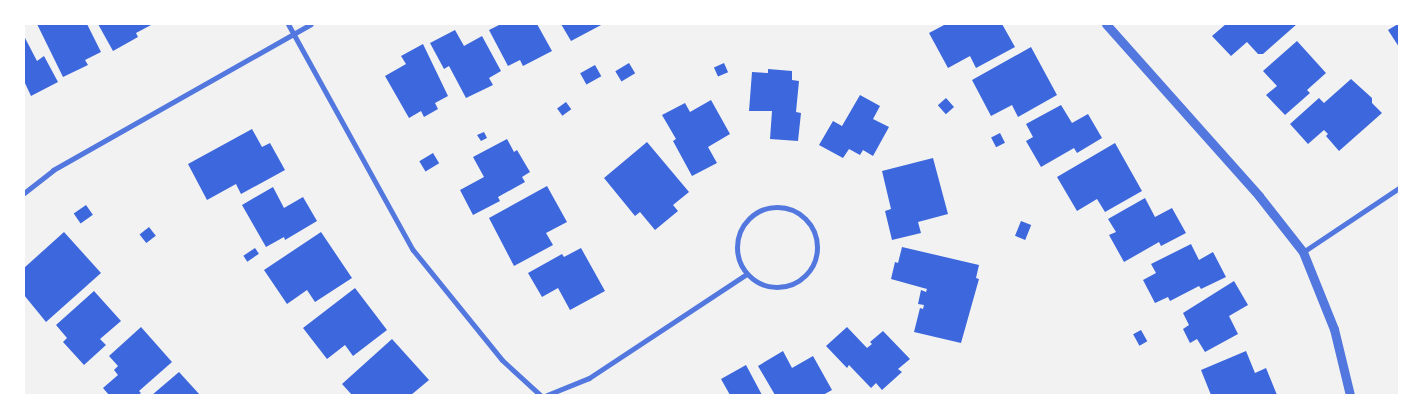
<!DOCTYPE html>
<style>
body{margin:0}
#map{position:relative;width:1423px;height:419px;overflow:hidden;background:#f2f2f2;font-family:"Alegreya Sans",sans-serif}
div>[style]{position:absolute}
.building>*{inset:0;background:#3d67dc;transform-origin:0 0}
.minor>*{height:5px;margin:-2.5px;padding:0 2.5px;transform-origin:2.5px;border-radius:2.5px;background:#5277de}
.minor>.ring{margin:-2.5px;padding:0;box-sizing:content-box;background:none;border:5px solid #5277de;border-radius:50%}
.tertiary>*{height:9px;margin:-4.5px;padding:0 4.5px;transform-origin:4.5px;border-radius:4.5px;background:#5277de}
span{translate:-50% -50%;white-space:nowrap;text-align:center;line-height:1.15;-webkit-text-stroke:4.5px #fff;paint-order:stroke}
.frame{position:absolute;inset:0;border:25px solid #fff;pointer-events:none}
</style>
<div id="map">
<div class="building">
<div style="clip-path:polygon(37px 24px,87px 24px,101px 52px,85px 60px,88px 65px,63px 77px)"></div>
<div style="clip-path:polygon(98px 24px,153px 24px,136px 33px,138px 37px,113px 51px)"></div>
<div style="clip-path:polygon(501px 24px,537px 24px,552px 51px,523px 66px,520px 60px,508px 66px,489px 30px)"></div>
<div style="clip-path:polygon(561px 24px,603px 24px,571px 41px)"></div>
<div style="clip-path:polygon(946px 24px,1002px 24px,1015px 47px,976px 68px,970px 56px,948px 68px,929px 33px)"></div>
<div style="clip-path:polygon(1226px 24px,1297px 24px,1263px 54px,1258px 54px,1247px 42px,1231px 56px,1212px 36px)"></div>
<div style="clip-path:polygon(1398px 24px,1399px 24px,1399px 47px,1388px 30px)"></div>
<div style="clip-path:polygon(455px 30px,464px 46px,482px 36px,501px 71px,489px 78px,493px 85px,466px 98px,449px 66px,444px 69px,430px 43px)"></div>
<div style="clip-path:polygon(24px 36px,37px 61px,44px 56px,58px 82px,31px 96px,24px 81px)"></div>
<div style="clip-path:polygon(1297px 41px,1326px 73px,1307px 90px,1310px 93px,1285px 115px,1266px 95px,1277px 86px,1263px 71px)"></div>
<div style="clip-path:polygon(423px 44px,448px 96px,435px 103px,438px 109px,424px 117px,421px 111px,409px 118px,385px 76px,406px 64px,401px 56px)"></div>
<div style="clip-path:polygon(1031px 47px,1057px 95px,1018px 117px,1012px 105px,991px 116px,972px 80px)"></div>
<div style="left:629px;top:63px;width:12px;height:16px;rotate:59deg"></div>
<div style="left:724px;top:63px;width:10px;height:11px;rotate:66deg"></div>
<div style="left:595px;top:65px;width:13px;height:17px;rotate:61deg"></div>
<div style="clip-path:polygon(768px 69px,792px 71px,792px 80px,799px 81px,796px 112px,801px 113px,798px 141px,770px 139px,772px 111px,749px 111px,752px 72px,768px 73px)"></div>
<div style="clip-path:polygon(1351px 79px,1372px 98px,1372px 103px,1382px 113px,1339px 151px,1326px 136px,1328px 134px,1324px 130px,1308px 144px,1290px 124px,1319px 98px,1324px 103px)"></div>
<div style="clip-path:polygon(860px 95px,880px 106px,873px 119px,889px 127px,873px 156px,863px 150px,860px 155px,849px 149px,843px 158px,819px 145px,833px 121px,842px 126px)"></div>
<div style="left:946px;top:98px;width:12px;height:11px;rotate:48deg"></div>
<div style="clip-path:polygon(711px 100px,730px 134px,708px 147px,717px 163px,692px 176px,673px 141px,676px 139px,662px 115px,685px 103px,690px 112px)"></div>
<div style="left:566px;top:102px;width:9px;height:11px;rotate:54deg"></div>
<div style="clip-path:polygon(1061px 105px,1072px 123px,1088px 114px,1102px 138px,1077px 153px,1074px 148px,1041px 167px,1026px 141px,1033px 137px,1026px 124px)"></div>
<div style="clip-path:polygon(252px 129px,262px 147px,270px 143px,285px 170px,241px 194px,236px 184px,207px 200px,188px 164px)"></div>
<div style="clip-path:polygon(484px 132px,487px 138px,481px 141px,477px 135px)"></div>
<div style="left:1000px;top:133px;width:11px;height:10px;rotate:63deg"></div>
<div style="clip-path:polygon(507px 139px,514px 152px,517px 150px,530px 172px,522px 177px,525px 182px,498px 197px,500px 201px,473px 215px,460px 190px,484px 177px,473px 157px)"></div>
<div style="clip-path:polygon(647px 142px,689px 192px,673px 205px,678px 211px,655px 230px,640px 212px,635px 216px,604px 178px)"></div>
<div style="clip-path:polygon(1115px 143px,1142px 191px,1105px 212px,1097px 199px,1077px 211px,1057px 177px)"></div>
<div style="left:433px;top:153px;width:12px;height:16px;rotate:59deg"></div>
<div style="clip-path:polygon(933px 158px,948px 214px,918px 222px,921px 233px,892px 240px,885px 211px,891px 209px,882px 171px)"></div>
<div style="clip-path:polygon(547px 186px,567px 222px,546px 233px,553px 245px,514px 266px,489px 218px)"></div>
<div style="clip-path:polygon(273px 187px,284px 208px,303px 197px,317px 221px,285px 240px,284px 237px,266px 247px,242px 205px)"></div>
<div style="clip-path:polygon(1145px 198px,1155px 217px,1172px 208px,1186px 233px,1161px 246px,1159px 242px,1124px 262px,1109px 235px,1116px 232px,1108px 219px)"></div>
<div style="left:86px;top:205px;width:12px;height:15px;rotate:55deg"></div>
<div style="left:1021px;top:221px;width:11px;height:16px;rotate:22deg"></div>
<div style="left:149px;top:227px;width:11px;height:12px;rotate:52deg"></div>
<div style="clip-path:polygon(64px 232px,101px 273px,46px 322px,24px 295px,24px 268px)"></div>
<div style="clip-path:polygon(321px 232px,352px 278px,315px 302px,307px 290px,287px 304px,264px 270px)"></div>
<div style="clip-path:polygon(1191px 244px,1199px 260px,1213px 252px,1226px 277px,1201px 289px,1199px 286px,1170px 301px,1168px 297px,1155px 303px,1143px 280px,1156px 273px,1151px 264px)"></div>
<div style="clip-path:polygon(902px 247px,979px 265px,976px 278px,979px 279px,961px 343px,914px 332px,920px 308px,923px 309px,924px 305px,918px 304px,921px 290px,926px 292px,927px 289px,891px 279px,895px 262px,898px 263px)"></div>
<div style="left:255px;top:248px;width:7px;height:14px;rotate:56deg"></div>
<div style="clip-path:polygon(581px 248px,605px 291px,570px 310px,558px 288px,542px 297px,528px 273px,562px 254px,564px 257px)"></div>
<div style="clip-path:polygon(1234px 281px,1248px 305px,1229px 316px,1238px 334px,1205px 352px,1197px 339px,1190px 343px,1183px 329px,1189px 325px,1183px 313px)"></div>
<div style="clip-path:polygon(355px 288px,387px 330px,353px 356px,345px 345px,327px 359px,303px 328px)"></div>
<div style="clip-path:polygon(94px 291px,121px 321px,100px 339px,106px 345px,84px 365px,63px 342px,67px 338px,56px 325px)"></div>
<div style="clip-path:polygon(141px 327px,172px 362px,139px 391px,141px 393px,138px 395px,109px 395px,103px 388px,118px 375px,114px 370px,118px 366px,109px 356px)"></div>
<div style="clip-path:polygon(847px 327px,867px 348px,872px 344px,870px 342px,883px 331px,910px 359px,898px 369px,902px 372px,882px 390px,876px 383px,871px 388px,849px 365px,847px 368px,826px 346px)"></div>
<div style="left:1141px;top:330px;width:13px;height:9px;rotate:61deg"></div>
<div style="clip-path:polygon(392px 339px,429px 380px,411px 395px,352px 395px,342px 384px)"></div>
<div style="clip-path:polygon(783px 351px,792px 368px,813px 356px,832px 390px,823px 395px,775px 395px,758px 366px)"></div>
<div style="clip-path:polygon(1246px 351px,1255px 373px,1266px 368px,1277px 395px,1211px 395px,1201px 370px)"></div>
<div style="clip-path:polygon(746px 365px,762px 395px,730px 395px,721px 379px)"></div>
<div style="clip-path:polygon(179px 372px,200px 395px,152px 395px)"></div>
</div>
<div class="minor">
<div style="left:288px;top:24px;width:258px;rotate:61.1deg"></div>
<div style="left:413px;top:250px;width:141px;rotate:51deg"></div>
<div style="left:502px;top:360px;width:52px;rotate:42.6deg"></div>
<div style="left:24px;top:193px;width:37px;rotate:-38deg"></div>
<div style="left:53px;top:170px;width:296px;rotate:-29.5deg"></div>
<div class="ring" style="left:737px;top:207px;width:75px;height:75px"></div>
<div style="left:1303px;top:252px;width:115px;rotate:-33.7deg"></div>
<div style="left:547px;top:395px;width:45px;rotate:-22deg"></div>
<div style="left:589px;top:378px;width:189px;rotate:-33.4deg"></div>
</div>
<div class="tertiary">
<div style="left:1106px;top:24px;width:230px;rotate:48.3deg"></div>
<div style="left:1259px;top:196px;width:71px;rotate:51.8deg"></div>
<div style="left:1303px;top:252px;width:83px;rotate:68.1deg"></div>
<div style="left:1334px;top:329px;width:68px;rotate:76.4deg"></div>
</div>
<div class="frame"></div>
</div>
